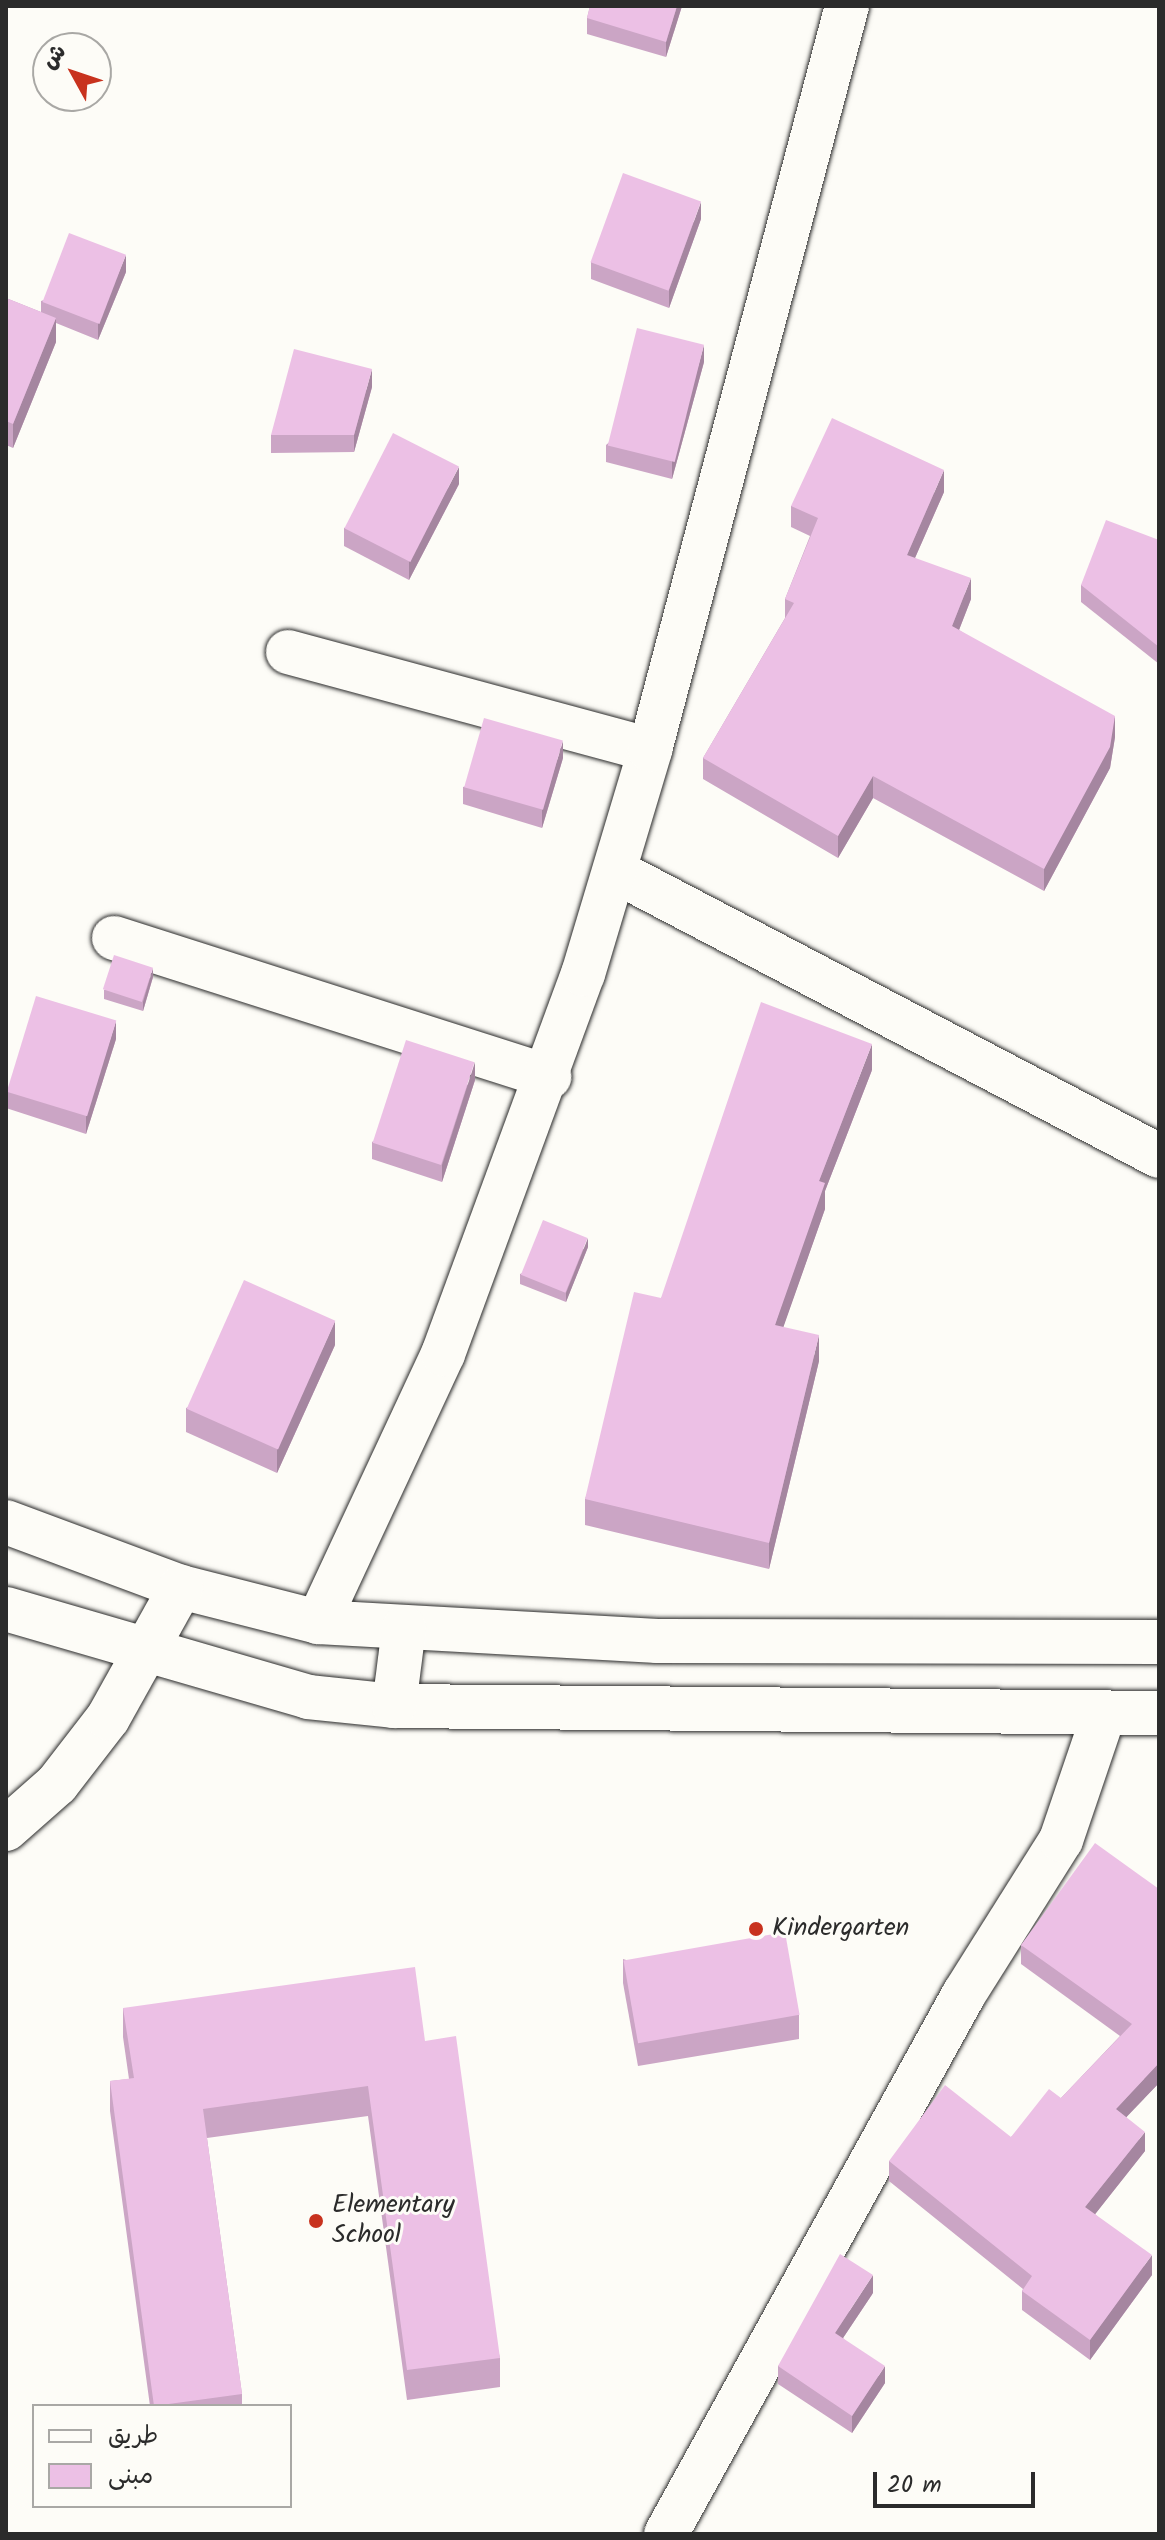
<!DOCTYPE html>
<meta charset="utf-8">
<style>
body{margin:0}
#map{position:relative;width:1165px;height:2540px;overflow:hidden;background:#fdfcf7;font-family:Kalam,"Playpen Sans Arabic",sans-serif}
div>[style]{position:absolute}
.roads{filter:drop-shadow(0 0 2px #2b2b2b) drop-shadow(0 0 2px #2b2b2b)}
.minor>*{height:44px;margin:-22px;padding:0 22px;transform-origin:22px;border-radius:22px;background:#fdfcf7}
.secondary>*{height:44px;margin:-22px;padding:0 22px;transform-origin:22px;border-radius:22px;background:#fdfcf7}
.wall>*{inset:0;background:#cba5c5}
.shaded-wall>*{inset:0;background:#a586a0}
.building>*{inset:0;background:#ecc0e5;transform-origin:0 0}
.dots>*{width:22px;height:22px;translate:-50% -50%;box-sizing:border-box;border:4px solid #fdfcf7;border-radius:50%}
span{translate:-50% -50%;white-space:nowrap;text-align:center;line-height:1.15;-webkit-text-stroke:6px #fdfcf7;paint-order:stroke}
.poi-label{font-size:26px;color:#2b2b2b}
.left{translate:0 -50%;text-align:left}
.frame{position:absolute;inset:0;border:8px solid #2b2b2b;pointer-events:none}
.legend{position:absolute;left:32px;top:2404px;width:260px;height:104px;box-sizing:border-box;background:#fdfcf7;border:2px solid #a9a8a5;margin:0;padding:10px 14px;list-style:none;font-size:24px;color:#2b2b2b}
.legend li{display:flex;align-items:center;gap:16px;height:40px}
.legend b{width:40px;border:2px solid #a9a8a5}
.north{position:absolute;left:32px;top:32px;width:80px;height:80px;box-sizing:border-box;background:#fdfcf7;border:2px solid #a9a8a5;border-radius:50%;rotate:310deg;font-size:22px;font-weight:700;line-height:32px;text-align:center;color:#2b2b2b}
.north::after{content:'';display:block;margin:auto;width:28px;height:36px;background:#c8321e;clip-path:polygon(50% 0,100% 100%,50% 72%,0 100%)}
.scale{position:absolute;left:873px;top:2472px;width:162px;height:36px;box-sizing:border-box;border:4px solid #2b2b2b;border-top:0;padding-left:10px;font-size:24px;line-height:28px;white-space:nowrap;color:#2b2b2b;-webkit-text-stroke:6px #fdfcf7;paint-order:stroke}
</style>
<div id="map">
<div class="roads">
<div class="minor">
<div style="left:288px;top:652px;width:375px;rotate:15.1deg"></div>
<div style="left:615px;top:871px;width:614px;rotate:27.65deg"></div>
<div style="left:114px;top:938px;width:457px;rotate:17.7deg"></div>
<div style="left:318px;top:1622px;width:296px;rotate:-65deg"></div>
<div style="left:443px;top:1354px;width:405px;rotate:-69.8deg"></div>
<div style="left:583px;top:974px;width:234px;rotate:-73.3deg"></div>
<div style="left:650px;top:750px;width:770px;rotate:-75.17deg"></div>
<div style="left:666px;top:2534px;width:617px;rotate:-61.11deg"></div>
<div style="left:964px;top:1994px;width:182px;rotate:-57.8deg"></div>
<div style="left:1061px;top:1840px;width:133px;rotate:-71.2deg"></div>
</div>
<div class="secondary">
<div style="left:6px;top:1522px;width:187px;rotate:20.4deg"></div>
<div style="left:181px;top:1587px;width:141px;rotate:14.3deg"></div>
<div style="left:318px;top:1622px;width:340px;rotate:3.2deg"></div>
<div style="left:657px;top:1641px;width:502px;rotate:0.11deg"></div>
<div style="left:6px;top:1609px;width:315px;rotate:16.2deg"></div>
<div style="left:308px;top:1697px;width:86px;rotate:6deg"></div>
<div style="left:394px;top:1706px;width:765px;rotate:0.52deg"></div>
<div style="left:394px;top:1706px;width:79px;rotate:-82.7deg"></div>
<div style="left:6px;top:1829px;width:68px;rotate:-41.4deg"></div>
<div style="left:57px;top:1784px;width:83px;rotate:-52.3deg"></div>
<div style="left:108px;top:1718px;width:150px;rotate:-60.9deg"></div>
</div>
</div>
<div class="wall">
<div style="clip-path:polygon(590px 6px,682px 6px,666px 57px,587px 34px,587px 18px)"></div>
<div style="clip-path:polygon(701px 219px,669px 308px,591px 279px,591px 262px)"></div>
<div style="clip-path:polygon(126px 272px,98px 340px,56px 323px,56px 342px,13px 448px,6px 445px,6px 298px,41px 312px,41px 301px)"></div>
<div style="clip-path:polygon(704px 362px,672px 479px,606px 462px,606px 445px)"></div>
<div style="clip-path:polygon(372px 387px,354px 452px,271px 453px,271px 435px)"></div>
<div style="clip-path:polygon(459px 484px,409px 580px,344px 546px,344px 528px)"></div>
<div style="clip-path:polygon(944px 492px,915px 558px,971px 599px,959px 630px,1115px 737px,1110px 768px,1044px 891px,873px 798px,838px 858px,703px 779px,703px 758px,785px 618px,785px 599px,810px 536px,791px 527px,791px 506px)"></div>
<div style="clip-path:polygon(1159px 540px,1159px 664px,1081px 602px,1081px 585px)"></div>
<div style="clip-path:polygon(563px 758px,542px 828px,463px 804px,463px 787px)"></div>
<div style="clip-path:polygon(153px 977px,143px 1011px,104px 999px,104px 990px)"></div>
<div style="clip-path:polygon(116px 1039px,86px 1134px,6px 1108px,6px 1090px)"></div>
<div style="clip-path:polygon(872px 1070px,825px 1191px,825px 1209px,783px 1327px,819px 1361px,769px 1569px,585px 1525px,585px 1499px,661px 1298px)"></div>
<div style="clip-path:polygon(475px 1080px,442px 1182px,372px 1159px,372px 1142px)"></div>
<div style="clip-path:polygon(588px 1247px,566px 1302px,520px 1284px,520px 1274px)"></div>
<div style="clip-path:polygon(335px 1345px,277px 1473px,186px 1432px,186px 1408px)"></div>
<div style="clip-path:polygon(1159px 1889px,1159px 2083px,1126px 2117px,1145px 2151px,1095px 2214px,1152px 2275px,1090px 2360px,1022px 2310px,1022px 2291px,1023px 2289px,889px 2181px,889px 2161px,1011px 2137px,1061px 2098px,1120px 2036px,1021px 1964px,1021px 1945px)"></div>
<div style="clip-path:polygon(623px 1959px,799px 2015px,799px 2039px,638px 2066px,623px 1983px)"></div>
<div style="clip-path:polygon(123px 2008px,425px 2041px,500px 2358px,500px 2387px,407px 2400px,368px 2116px,207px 2138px,242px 2394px,242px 2406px,150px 2406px,110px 2111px,110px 2081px,129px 2079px,123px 2037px)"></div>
<div style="clip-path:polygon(873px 2293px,843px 2338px,885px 2383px,852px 2433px,778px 2384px,778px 2366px)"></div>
</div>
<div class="shaded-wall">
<div style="clip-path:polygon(677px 6px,682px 6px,666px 57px,666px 42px)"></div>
<div style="clip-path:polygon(701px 202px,701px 219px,669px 308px,669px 290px)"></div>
<div style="clip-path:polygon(126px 255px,126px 272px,98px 340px,98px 322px)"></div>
<div style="clip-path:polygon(56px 318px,56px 342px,13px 448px,13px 424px)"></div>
<div style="clip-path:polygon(704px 345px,704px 362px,672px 479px,672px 462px)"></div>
<div style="clip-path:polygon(372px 369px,372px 387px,354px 452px,354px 435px)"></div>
<div style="clip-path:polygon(459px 467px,459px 484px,409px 580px,409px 562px)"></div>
<div style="clip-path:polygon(944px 470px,944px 492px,907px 576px,907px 555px)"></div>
<div style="clip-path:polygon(971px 578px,971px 599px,952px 648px,952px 626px)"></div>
<div style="clip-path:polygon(1115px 716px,1115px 737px,1110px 768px,1044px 891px,1044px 869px)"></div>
<div style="clip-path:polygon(563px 741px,563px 758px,542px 828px,542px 810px)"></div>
<div style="clip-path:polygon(873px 776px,873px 798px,838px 858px,838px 836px)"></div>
<div style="clip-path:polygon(153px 968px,153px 977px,143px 1011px,143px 1002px)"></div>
<div style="clip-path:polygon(116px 1021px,116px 1039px,86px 1134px,86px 1116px)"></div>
<div style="clip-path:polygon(872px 1044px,872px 1070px,825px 1191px,825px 1209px,775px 1351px,775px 1325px,819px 1181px)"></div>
<div style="clip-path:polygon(475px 1062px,475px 1080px,442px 1182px,442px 1165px)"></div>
<div style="clip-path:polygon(588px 1238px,588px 1247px,566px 1302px,566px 1293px)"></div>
<div style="clip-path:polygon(335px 1321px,335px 1345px,277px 1473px,277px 1449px)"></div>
<div style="clip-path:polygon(819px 1335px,819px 1361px,769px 1569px,769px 1543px)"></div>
<div style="clip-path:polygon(1159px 2063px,1159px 2083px,1116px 2128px,1116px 2109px)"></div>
<div style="clip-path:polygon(1145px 2132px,1145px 2151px,1085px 2227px,1085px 2207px)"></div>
<div style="clip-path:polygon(1152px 2255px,1152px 2275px,1090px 2360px,1090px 2340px)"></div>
<div style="clip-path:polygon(873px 2275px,873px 2293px,835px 2350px,835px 2333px)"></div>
<div style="clip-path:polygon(885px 2366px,885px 2383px,852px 2433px,852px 2416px)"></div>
</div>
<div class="building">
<div style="clip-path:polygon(590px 6px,677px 6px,666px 42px,587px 18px)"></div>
<div style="left:623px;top:173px;width:83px;height:95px;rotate:20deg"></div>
<div style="left:69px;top:233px;width:61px;height:74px;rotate:21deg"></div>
<div style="clip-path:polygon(6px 298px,56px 318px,13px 424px,6px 421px)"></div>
<div style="left:637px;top:328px;width:69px;height:121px;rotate:14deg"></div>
<div style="clip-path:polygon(294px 349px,372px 369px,354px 435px,271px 435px)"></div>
<div style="clip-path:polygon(832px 418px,944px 470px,907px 555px,971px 578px,952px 626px,1115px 716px,1110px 747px,1044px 869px,873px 776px,838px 836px,703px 758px,794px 603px,785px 599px,818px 518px,791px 506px)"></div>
<div style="left:393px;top:433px;width:74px;height:107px;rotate:27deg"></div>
<div style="clip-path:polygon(1106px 520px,1159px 540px,1159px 647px,1081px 585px)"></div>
<div style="left:484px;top:718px;width:82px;height:72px;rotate:16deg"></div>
<div style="left:114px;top:955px;width:41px;height:36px;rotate:18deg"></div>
<div style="left:36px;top:996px;width:84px;height:100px;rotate:17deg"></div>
<div style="clip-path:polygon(761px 1002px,872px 1044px,819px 1181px,825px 1183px,775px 1325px,819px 1335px,769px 1543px,585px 1499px,634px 1292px,661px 1298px)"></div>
<div style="left:406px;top:1040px;width:72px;height:108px;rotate:18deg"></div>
<div style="left:543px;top:1220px;width:48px;height:59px;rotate:22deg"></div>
<div style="left:244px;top:1280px;width:100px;height:141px;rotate:24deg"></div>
<div style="clip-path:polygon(1095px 1843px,1159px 1889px,1159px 2063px,1116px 2109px,1145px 2132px,1085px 2207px,1152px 2255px,1090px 2340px,1022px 2291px,1032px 2276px,889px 2161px,945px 2085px,1011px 2137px,1049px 2089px,1061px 2098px,1132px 2024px,1021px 1945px)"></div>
<div style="left:785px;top:1932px;width:84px;height:164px;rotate:80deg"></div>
<div style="clip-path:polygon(415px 1967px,425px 2041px,456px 2036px,500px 2358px,407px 2370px,368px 2086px,203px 2109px,242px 2394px,154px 2406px,110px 2081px,134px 2078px,123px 2008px)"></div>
<div style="clip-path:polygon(840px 2254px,873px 2275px,835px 2333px,885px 2366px,852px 2416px,778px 2366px)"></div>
</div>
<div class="dots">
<div style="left:756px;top:1929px;background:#c8321e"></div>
<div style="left:316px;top:2221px;background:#c8321e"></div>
</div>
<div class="poi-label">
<span class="left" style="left:772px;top:1929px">Kindergarten</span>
<span class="left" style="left:332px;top:2221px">Elementary<br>School</span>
</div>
<div class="frame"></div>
<ul class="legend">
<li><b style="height:10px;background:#fdfcf7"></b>طريق</li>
<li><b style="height:22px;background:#ecc0e5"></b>مبنى</li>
</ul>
<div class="north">ش</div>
<div class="scale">20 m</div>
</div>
